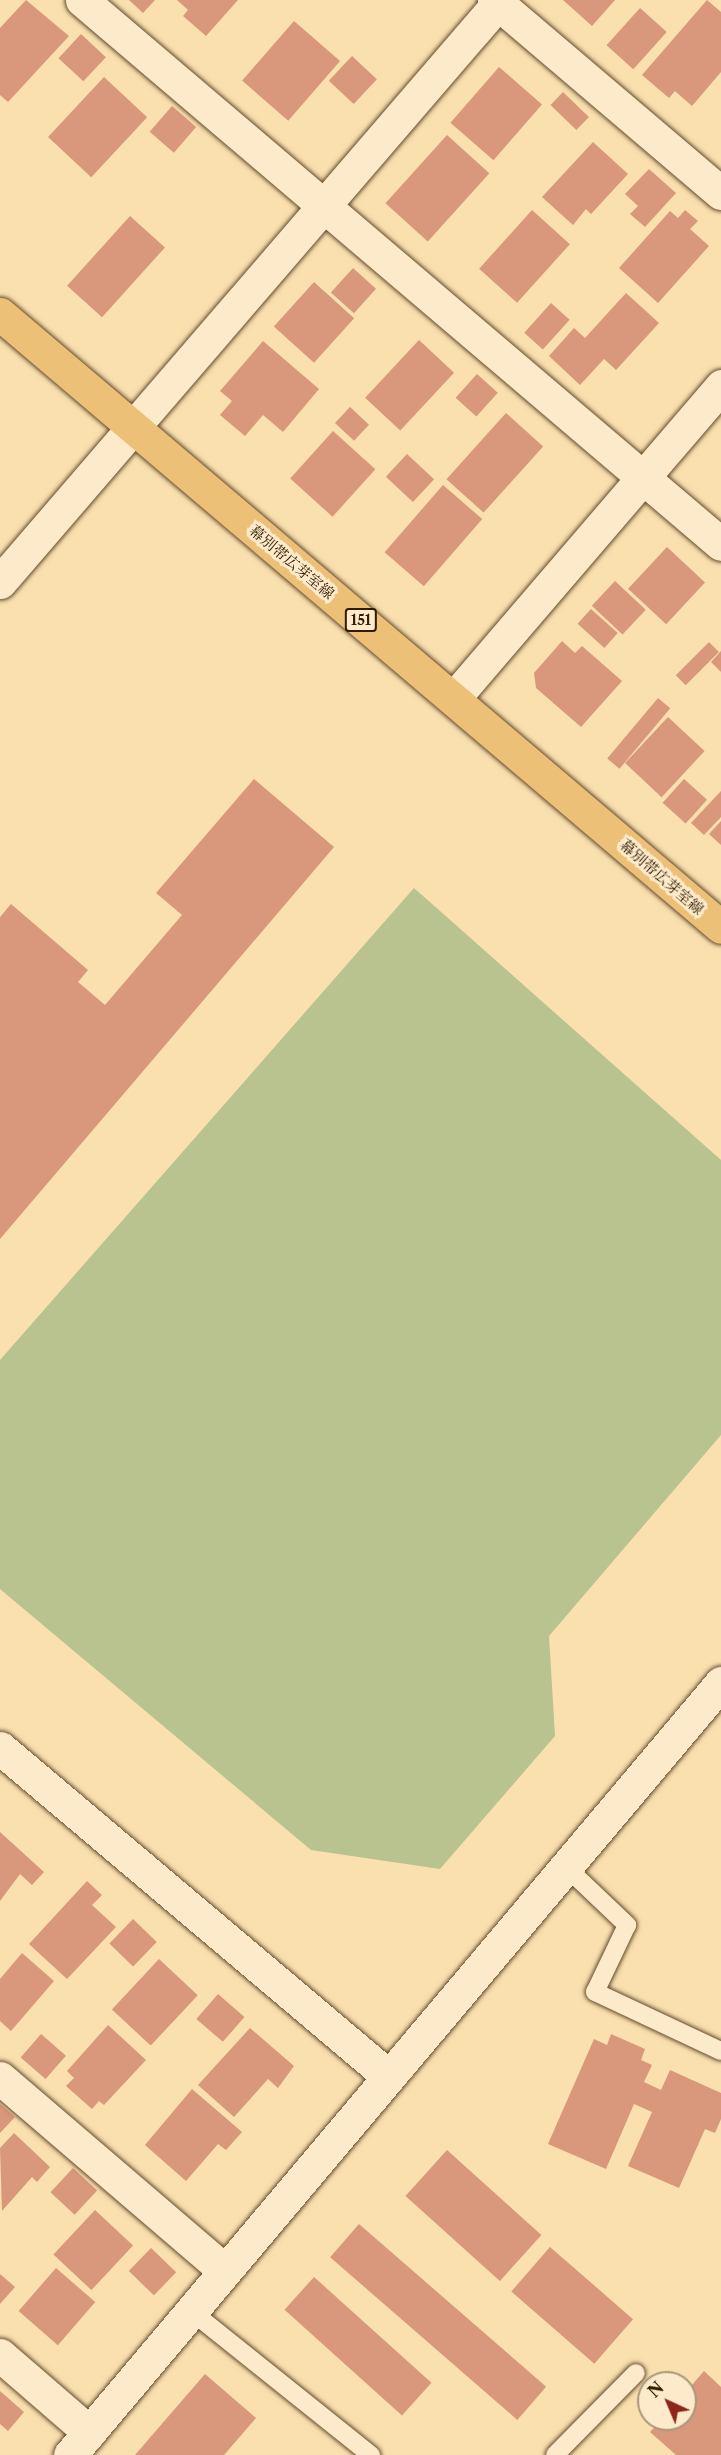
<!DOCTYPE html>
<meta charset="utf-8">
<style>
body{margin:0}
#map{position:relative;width:721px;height:2455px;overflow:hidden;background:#fadfaf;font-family:"Libre Caslon Text","Noto Serif JP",serif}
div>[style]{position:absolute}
.green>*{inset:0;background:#b8c38f}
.building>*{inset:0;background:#d9977b;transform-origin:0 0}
.roads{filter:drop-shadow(0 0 2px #634b2c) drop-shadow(0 0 2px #634b2c)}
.service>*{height:18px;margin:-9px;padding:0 9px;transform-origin:9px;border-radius:9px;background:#fceacb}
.minor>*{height:33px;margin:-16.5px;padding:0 16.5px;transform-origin:16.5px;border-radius:16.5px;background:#fceacb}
.primary>*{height:33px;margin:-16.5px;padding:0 16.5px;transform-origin:16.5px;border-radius:16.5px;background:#edc078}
span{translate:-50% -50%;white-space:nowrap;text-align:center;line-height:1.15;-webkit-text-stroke:6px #fceacb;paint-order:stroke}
.shield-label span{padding:2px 4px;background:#fceacb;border:2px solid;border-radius:4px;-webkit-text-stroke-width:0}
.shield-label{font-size:14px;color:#311a00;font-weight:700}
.street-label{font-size:15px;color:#311a00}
.north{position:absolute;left:637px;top:2371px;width:60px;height:60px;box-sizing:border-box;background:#fceacb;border:2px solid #ab977a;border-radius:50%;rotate:316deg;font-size:16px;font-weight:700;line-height:24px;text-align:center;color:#311a00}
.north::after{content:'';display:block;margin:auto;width:21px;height:27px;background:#8f2418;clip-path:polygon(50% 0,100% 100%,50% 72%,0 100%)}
</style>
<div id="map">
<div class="green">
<div style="clip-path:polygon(414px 888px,721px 1160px,721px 1435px,549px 1636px,555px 1736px,440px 1869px,311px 1850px,0 1589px,0 1360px)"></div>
</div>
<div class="building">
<div style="clip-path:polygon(26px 0,69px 36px,8px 102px,0 95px,0 28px)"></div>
<div style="clip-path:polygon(129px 0,155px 0,143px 13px)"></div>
<div style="clip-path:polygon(177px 0,238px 0,206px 36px,183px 16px,188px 10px)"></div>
<div style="clip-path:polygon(563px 0,615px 0,592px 26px)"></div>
<div style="clip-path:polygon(707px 0,721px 12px,721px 72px,692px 106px,675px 91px,669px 98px,642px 75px)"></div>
<div style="left:640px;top:8px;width:36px;height:50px;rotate:42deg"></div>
<div style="left:294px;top:21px;width:61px;height:79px;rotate:41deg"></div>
<div style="left:81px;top:34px;width:34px;height:33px;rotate:43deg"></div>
<div style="left:352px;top:56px;width:34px;height:34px;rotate:43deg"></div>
<div style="left:499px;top:67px;width:57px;height:74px;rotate:41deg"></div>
<div style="left:104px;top:77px;width:59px;height:82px;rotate:43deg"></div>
<div style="left:563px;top:92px;width:36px;height:18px;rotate:44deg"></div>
<div style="left:172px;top:106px;width:32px;height:34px;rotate:41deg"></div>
<div style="left:447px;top:135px;width:57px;height:92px;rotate:42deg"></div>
<div style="clip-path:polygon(593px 142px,628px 174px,591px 214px,586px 209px,573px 225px,542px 197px)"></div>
<div style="clip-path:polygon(649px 169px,676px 193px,645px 227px,630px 214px,638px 206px,625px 194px)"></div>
<div style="left:532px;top:210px;width:51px;height:79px;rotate:42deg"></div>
<div style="clip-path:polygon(685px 210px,698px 221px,690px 229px,709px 246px,658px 303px,619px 268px,670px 211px,678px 218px)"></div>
<div style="left:130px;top:216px;width:47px;height:94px;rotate:42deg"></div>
<div style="left:353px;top:268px;width:31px;height:33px;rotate:42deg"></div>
<div style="left:314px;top:282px;width:54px;height:60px;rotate:42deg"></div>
<div style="clip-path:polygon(626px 293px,659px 323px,616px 370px,604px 359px,580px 385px,549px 356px,574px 328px,585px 338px)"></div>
<div style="left:551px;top:303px;width:25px;height:40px;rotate:42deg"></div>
<div style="left:419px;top:340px;width:48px;height:79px;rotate:43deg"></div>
<div style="clip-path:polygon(263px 341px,319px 389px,283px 432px,263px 415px,245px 436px,220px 415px,232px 401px,220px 391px)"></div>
<div style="left:477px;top:374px;width:28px;height:32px;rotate:42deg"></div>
<div style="left:350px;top:407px;width:26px;height:22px;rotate:43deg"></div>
<div style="left:506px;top:413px;width:50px;height:89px;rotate:42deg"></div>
<div style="left:333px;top:431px;width:57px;height:64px;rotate:42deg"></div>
<div style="left:407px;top:454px;width:37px;height:31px;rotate:43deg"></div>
<div style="left:443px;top:485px;width:52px;height:89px;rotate:41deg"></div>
<div style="left:667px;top:547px;width:52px;height:57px;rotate:43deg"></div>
<div style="left:615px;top:581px;width:42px;height:34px;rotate:43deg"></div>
<div style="left:591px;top:609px;width:36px;height:20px;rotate:42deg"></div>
<div style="clip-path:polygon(562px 641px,575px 653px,582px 646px,622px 681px,581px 727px,536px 688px,534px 673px)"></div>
<div style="left:709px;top:642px;width:14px;height:47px;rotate:45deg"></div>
<div style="clip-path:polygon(721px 651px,721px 672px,711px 662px)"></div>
<div style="left:658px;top:698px;width:16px;height:79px;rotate:40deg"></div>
<div style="left:668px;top:717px;width:50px;height:63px;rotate:43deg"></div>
<div style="clip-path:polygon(254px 779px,334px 847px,0 1239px,0 917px,11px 904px,88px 970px,78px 982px,105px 1005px,182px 915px,156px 893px)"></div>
<div style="left:684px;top:779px;width:31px;height:32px;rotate:42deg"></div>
<div style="clip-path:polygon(721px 791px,721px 817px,704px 835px,691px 823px)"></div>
<div style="clip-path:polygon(721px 821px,721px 845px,709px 834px)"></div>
<div style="clip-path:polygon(0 1832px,44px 1872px,32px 1885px,20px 1874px,0 1901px)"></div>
<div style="clip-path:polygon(87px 1881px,102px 1895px,92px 1905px,116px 1927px,67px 1979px,29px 1944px)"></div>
<div style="left:133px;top:1919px;width:33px;height:34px;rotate:44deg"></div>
<div style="clip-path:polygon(22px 1953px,54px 1981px,11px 2031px,0 2021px,0 1979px)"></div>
<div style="left:159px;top:1959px;width:53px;height:69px;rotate:43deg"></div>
<div style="left:218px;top:1994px;width:35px;height:33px;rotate:41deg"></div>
<div style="clip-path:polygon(108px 2025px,146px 2060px,104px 2105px,99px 2101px,92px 2109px,66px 2086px,74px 2078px,67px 2071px)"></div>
<div style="clip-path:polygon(250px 2028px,294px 2066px,278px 2088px,268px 2079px,234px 2117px,198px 2085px)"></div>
<div style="left:41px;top:2034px;width:33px;height:31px;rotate:41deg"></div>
<div style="clip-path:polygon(611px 2034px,645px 2049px,641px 2060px,652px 2065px,644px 2082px,661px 2090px,670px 2070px,721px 2093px,721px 2119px,715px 2133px,705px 2129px,679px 2188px,628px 2166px,652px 2112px,634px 2104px,606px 2169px,548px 2144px,594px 2039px,607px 2045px)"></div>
<div style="clip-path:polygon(192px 2089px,242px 2132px,226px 2150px,218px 2144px,186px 2181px,145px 2145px)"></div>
<div style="clip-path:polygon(0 2104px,15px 2117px,0 2133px)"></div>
<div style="clip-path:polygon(14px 2133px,50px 2167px,37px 2182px,32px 2177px,2px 2211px,0 2148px)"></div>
<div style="left:447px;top:2150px;width:127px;height:62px;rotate:42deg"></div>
<div style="left:73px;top:2168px;width:33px;height:33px;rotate:43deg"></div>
<div style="left:95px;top:2210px;width:52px;height:61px;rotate:43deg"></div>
<div style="left:359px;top:2224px;width:248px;height:44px;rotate:41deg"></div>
<div style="left:550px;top:2247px;width:110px;height:59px;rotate:41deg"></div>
<div style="left:151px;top:2248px;width:35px;height:32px;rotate:44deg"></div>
<div style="left:56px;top:2268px;width:52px;height:57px;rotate:41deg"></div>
<div style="clip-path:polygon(0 2274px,15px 2287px,0 2304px)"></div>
<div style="left:314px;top:2277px;width:158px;height:44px;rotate:42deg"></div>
<div style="clip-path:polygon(704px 2371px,721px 2387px,721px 2455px,676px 2455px,650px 2432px,662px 2419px,685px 2419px,685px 2393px)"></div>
<div style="clip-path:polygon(205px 2374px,256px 2418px,224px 2455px,135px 2455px)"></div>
<div style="clip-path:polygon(0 2391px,24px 2412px,8px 2431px,0 2424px)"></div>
</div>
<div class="roads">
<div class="service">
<div style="left:565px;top:1866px;width:86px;rotate:43.6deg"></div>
<div style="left:627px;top:1925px;width:74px;rotate:115.5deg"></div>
<div style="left:595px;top:1992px;width:139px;rotate:25.1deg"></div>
<div style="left:191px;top:2311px;width:231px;rotate:38.7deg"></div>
<div style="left:555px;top:2455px;width:115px;rotate:-45.4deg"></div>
</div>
<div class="minor">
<div style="left:82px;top:0;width:839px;rotate:40.41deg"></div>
<div style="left:494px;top:0;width:298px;rotate:40.4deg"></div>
<div style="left:0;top:582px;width:768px;rotate:-49.28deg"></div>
<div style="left:454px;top:698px;width:411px;rotate:-49.4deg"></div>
<div style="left:0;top:1748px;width:507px;rotate:40.2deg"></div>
<div style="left:0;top:2078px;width:296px;rotate:40.6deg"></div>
<div style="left:0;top:2355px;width:118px;rotate:40.9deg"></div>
<div style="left:70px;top:2455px;width:1010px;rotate:-49.86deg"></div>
</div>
<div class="primary">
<div style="left:0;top:314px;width:946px;rotate:40.37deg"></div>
</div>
</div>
<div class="shield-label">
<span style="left:361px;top:620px">151</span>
</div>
<div class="street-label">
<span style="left:292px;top:562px;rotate:40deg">幕別帯広芽室線</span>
<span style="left:662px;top:877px;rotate:41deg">幕別帯広芽室線</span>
</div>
<div class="north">N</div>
</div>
